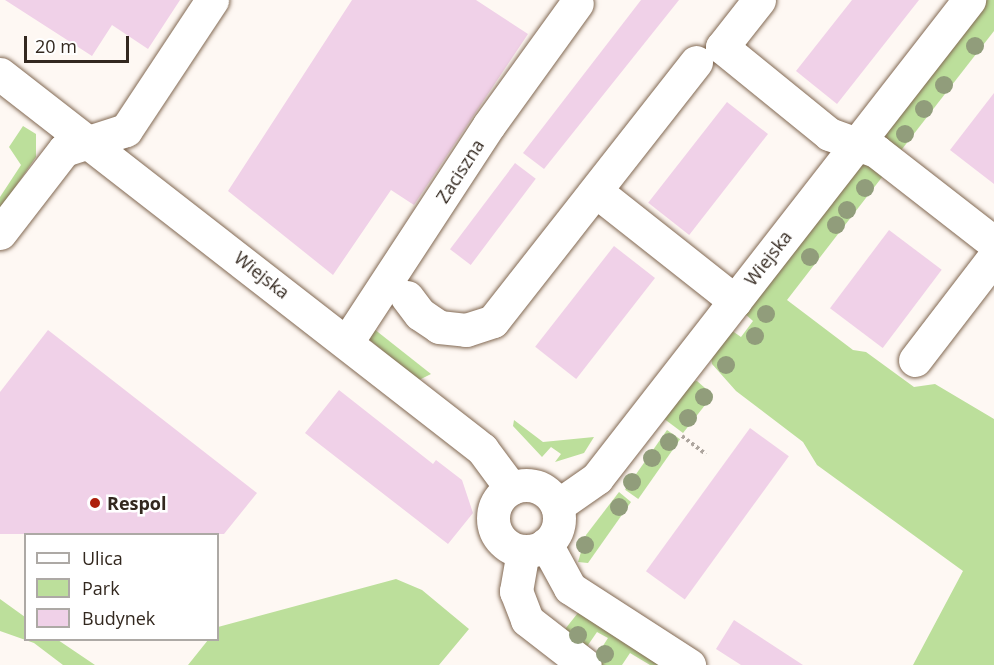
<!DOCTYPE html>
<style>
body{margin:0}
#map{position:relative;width:994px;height:665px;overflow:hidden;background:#fef8f3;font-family:"Open Sans",sans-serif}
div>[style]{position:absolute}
.green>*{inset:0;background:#bcdf9b;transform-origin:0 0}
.building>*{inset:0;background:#f0d1e8;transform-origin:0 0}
.path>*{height:4px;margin-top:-2px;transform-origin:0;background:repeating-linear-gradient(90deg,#ada59e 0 3px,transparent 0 6px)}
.roads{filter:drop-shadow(0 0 2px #826953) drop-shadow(0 0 2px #826953)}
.minor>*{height:33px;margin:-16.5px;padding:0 16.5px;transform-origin:16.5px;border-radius:16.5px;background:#fff}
.minor>.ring{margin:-16.5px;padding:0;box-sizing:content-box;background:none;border:33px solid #fff;border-radius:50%}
.trees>*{width:18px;height:18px;margin:-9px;border-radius:50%;background:#919d7b}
.dots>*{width:16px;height:16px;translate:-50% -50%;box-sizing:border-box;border:3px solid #fff;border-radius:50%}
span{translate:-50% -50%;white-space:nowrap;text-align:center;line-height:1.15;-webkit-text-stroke:5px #fff;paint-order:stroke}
.street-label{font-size:18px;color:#33281f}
.poi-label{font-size:18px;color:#33281f;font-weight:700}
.left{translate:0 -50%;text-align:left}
.legend{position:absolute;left:24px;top:533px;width:195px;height:108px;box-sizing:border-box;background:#fff;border:2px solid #ada9a5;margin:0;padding:8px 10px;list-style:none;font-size:18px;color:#33281f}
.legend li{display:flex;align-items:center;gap:12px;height:30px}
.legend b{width:30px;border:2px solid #ada9a5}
.scale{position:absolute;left:24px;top:36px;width:105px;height:27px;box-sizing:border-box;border:3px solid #33281f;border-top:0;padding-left:8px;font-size:18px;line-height:21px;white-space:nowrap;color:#33281f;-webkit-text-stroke:4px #fff;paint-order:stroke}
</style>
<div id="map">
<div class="green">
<div style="clip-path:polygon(987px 0,994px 0,994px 31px,899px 153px,885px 142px,884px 134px)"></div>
<div style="clip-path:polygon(23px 126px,36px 134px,36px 157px,0 209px,0 197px,21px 165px,9px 147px)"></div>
<div style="clip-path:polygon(862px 161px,886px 172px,787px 300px,853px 350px,866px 352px,914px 387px,935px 384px,994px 419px,994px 665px,913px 665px,963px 571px,817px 465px,803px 442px,736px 391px,712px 364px,711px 356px,731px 330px,741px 337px,753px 321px,744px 313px)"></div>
<div style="clip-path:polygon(369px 325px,431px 374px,419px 380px,366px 337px)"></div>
<div style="clip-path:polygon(697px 381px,713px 395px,683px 433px,663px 418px,692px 382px)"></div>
<div style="clip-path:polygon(514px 420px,543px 442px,594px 437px,584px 453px,555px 462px,561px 454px,551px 447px,542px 457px,513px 426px)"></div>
<div style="left:667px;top:430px;width:16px;height:73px;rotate:35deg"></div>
<div style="clip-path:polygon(619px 492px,631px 502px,588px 563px,578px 562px,586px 535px)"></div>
<div style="clip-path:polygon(396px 579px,422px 590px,469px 629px,439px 665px,188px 665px,208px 640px,218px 640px,218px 627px)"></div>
<div style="clip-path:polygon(0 599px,25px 617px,26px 640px,58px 640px,95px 665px,63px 665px,34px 643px,0 631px)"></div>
<div style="clip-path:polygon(581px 609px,670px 665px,650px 665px,630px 653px,622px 665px,601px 665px,597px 655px,608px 638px,597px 632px,586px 648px,562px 633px)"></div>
</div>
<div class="building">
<div style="clip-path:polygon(5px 0,180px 0,148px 49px,112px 25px,92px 56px)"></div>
<div style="clip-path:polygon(352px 0,476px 0,528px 34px,414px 205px,391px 190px,333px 275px,228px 191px)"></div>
<div style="clip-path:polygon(641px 0,679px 0,544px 169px,523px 153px)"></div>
<div style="clip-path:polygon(852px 0,919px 0,837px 104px,796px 71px)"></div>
<div style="clip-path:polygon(994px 93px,994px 184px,950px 150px)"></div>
<div style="left:727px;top:102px;width:52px;height:128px;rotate:38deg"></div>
<div style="left:515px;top:163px;width:26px;height:108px;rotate:37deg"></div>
<div style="left:889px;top:230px;width:66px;height:98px;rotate:37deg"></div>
<div style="left:614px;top:246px;width:52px;height:128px;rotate:38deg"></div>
<div style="clip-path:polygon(48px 330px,257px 493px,224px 534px,0 534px,0 392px)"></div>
<div style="clip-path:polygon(339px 390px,433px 464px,436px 460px,462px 480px,473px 513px,448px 544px,305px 433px)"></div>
<div style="left:750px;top:428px;width:48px;height:177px;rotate:36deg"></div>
<div style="clip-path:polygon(734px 620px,803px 665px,741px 665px,716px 649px)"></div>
</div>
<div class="path">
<div style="left:682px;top:436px;width:30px;rotate:37deg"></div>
</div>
<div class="roads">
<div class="minor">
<div style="left:759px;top:0;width:60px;rotate:128.2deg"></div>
<div style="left:722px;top:47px;width:138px;rotate:39.1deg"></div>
<div style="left:829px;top:134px;width:50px;rotate:19.9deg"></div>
<div style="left:876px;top:151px;width:150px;rotate:37.9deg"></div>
<div style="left:0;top:74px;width:611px;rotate:37.88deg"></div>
<div style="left:482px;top:449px;width:49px;rotate:53.4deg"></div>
<div style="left:597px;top:192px;width:176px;rotate:38.3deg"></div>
<div style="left:0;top:233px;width:105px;rotate:-52.4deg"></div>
<div style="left:64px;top:150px;width:65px;rotate:-17.9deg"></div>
<div style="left:126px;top:130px;width:156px;rotate:-56.5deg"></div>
<div style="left:407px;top:297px;width:21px;rotate:53deg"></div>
<div style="left:420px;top:314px;width:23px;rotate:34deg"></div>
<div style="left:439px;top:327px;width:27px;rotate:6deg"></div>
<div style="left:466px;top:330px;width:28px;rotate:-18deg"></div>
<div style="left:493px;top:321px;width:329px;rotate:-51.9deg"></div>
<div style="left:347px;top:342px;width:259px;rotate:-56.8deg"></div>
<div style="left:489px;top:125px;width:150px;rotate:-54.2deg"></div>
<div style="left:915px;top:360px;width:130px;rotate:-52.5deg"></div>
<div class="ring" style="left:493px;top:485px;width:33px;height:33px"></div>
<div style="left:557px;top:506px;width:49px;rotate:-35deg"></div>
<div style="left:597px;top:478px;width:606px;rotate:-52.11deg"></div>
<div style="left:546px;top:544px;width:50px;rotate:61.4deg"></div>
<div style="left:570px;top:588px;width:142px;rotate:32.9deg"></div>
<div style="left:523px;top:551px;width:41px;rotate:99.9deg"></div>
<div style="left:516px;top:591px;width:31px;rotate:69deg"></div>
<div style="left:527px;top:620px;width:73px;rotate:37.8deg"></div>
</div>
</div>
<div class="trees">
<div style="left:975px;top:46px"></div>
<div style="left:944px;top:85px"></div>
<div style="left:924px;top:109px"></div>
<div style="left:905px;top:134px"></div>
<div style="left:865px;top:188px"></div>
<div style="left:847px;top:210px"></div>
<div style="left:836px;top:225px"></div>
<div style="left:810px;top:257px"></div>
<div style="left:766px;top:314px"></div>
<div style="left:755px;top:336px"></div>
<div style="left:726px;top:365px"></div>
<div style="left:704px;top:397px"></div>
<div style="left:688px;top:418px"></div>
<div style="left:669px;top:442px"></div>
<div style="left:652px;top:458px"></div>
<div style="left:632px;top:482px"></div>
<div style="left:619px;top:507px"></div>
<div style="left:585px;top:545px"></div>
<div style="left:578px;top:635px"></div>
<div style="left:605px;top:654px"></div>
</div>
<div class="dots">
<div style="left:95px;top:503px;background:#ad1f0b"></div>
</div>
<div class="street-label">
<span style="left:460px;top:171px;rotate:-57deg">Zaciszna</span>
<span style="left:768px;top:258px;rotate:-52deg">Wiejska</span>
<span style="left:262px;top:275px;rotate:38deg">Wiejska</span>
</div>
<div class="poi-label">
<span class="left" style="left:107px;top:503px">Respol</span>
</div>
<ul class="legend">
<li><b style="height:8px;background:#fff"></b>Ulica</li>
<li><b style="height:16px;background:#bcdf9b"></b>Park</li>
<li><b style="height:16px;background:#f0d1e8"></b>Budynek</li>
</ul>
<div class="scale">20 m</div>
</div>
